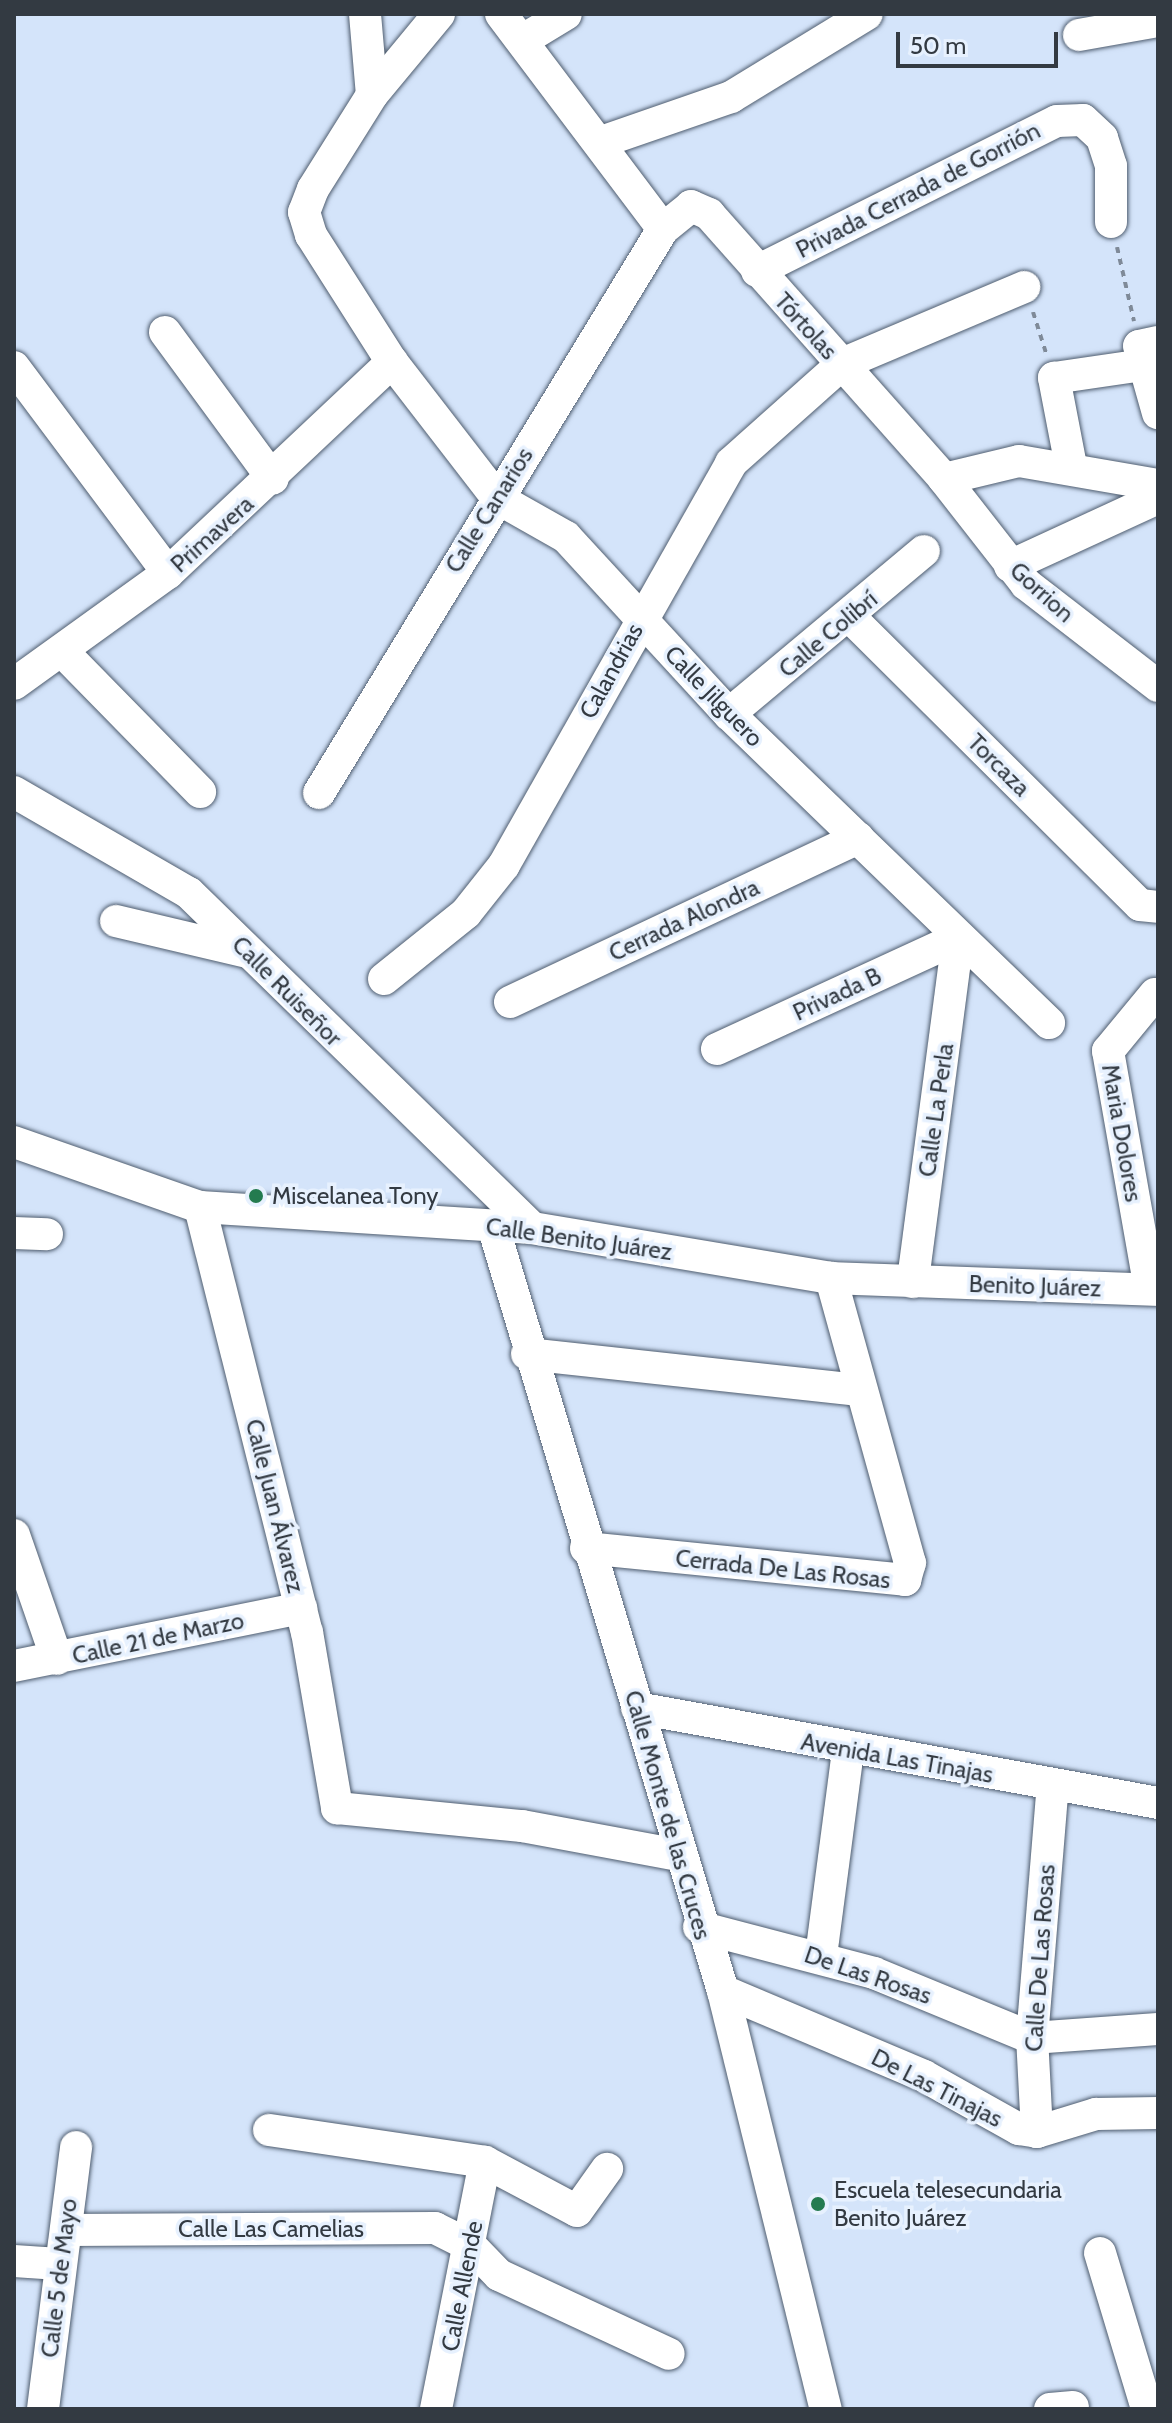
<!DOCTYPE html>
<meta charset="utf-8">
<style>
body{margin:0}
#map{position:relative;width:1172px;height:2423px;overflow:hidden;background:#d4e4fa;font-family:Cabin,sans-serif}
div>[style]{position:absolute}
.path>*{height:4px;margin-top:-2px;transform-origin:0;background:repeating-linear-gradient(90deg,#7f8a98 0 6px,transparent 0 12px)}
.roads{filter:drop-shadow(0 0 2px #4f5d6f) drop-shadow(0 0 2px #4f5d6f)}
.minor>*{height:32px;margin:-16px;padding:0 16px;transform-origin:16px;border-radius:16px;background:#fff}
.dots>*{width:22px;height:22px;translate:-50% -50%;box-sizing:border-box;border:4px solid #e7f1fe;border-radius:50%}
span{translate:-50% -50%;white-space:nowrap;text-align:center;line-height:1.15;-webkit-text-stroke:7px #e7f1fe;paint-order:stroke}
.street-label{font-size:24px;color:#333a42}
.poi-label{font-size:24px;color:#333a42}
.left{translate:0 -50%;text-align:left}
.frame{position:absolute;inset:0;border:16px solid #333a42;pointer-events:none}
.scale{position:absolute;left:896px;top:32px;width:162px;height:36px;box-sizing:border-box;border:4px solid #333a42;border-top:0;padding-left:10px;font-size:24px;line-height:28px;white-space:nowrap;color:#333a42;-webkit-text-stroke:6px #e7f1fe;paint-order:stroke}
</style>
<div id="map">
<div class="path">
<div style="left:1117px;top:247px;width:76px;rotate:77.1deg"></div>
<div style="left:1033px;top:312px;width:43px;rotate:72.4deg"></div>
</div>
<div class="roads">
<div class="minor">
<div style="left:365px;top:14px;width:81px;rotate:85.1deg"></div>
<div style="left:439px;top:14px;width:105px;rotate:129.6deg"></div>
<div style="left:372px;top:95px;width:111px;rotate:122.1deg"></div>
<div style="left:313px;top:189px;width:25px;rotate:111deg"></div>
<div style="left:304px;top:212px;width:24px;rotate:73deg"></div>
<div style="left:311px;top:235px;width:151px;rotate:57.5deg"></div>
<div style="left:392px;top:362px;width:172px;rotate:52.3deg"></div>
<div style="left:497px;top:498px;width:79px;rotate:29.5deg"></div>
<div style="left:566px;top:537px;width:241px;rotate:47.4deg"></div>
<div style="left:729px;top:714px;width:445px;rotate:44deg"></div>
<div style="left:501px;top:14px;width:269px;rotate:53deg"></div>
<div style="left:1079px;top:35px;width:80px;rotate:-10deg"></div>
<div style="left:523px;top:40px;width:50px;rotate:-31.2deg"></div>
<div style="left:601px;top:142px;width:138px;rotate:-19.1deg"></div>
<div style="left:731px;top:97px;width:159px;rotate:-31.4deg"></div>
<div style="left:757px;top:271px;width:335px;rotate:-26.6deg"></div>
<div style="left:1057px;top:121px;width:26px;rotate:-2deg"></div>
<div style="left:1083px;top:120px;width:26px;rotate:43deg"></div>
<div style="left:1102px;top:138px;width:29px;rotate:72deg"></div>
<div style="left:1111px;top:166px;width:56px;rotate:90deg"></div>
<div style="left:165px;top:332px;width:182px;rotate:53.7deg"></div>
<div style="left:1158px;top:342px;width:19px;rotate:168deg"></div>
<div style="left:1139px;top:346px;width:70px;rotate:74.2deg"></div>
<div style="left:14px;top:367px;width:257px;rotate:53.2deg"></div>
<div style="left:1071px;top:466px;width:90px;rotate:-100.9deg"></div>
<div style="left:1054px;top:378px;width:90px;rotate:-8.3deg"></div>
<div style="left:944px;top:479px;width:77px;rotate:-13.5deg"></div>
<div style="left:1019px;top:461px;width:141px;rotate:9.8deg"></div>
<div style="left:1010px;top:566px;width:163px;rotate:-24.7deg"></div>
<div style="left:851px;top:618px;width:407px;rotate:44.8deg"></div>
<div style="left:1140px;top:905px;width:18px;rotate:6deg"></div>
<div style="left:63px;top:652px;width:196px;rotate:45.6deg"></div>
<div style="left:14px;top:684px;width:190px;rotate:-35.8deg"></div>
<div style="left:168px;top:573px;width:308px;rotate:-43.3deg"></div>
<div style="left:729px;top:714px;width:254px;rotate:-39.9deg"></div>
<div style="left:14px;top:792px;width:202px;rotate:30deg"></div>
<div style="left:189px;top:893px;width:479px;rotate:44.3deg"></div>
<div style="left:319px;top:793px;width:661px;rotate:-58.62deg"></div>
<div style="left:663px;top:229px;width:36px;rotate:-39deg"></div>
<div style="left:691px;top:206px;width:20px;rotate:24deg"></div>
<div style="left:709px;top:214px;width:354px;rotate:48.4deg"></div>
<div style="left:944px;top:479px;width:133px;rotate:52deg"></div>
<div style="left:1026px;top:584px;width:167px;rotate:37.7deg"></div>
<div style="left:116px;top:921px;width:135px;rotate:13.3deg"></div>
<div style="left:384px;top:979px;width:105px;rotate:-38.8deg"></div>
<div style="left:466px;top:913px;width:61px;rotate:-51.6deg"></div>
<div style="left:504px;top:865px;width:462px;rotate:-60.5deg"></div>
<div style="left:731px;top:463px;width:149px;rotate:-41.7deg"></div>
<div style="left:842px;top:364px;width:198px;rotate:-22.9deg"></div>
<div style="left:510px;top:1002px;width:385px;rotate:-25.2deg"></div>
<div style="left:717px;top:1049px;width:265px;rotate:-24.7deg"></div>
<div style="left:958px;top:938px;width:347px;rotate:97.5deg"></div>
<div style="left:14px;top:1142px;width:197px;rotate:19.3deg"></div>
<div style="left:200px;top:1207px;width:333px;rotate:3.6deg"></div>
<div style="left:532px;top:1228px;width:303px;rotate:9.5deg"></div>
<div style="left:831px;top:1278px;width:327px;rotate:2.1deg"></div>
<div style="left:200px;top:1207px;width:438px;rotate:75.9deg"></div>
<div style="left:307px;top:1632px;width:179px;rotate:80.3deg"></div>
<div style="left:337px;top:1808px;width:186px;rotate:5.6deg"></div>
<div style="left:522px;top:1826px;width:159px;rotate:10.5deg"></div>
<div style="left:493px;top:1226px;width:799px;rotate:73.27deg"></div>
<div style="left:723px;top:1991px;width:431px;rotate:76.2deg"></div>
<div style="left:14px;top:1233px;width:33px;rotate:2deg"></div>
<div style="left:1150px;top:1289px;width:242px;rotate:-100deg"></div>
<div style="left:1108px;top:1051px;width:74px;rotate:-50.5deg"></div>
<div style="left:527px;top:1354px;width:335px;rotate:6.2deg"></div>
<div style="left:14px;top:1535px;width:131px;rotate:70.9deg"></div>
<div style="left:586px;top:1548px;width:321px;rotate:5.7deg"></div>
<div style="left:905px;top:1580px;width:18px;rotate:-74deg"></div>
<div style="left:910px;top:1563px;width:296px;rotate:-105.5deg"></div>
<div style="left:14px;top:1666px;width:293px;rotate:-11.4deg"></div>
<div style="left:637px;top:1708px;width:530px;rotate:10.33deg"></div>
<div style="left:699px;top:1927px;width:181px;rotate:14.7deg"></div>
<div style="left:874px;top:1973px;width:171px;rotate:22.4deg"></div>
<div style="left:1032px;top:2038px;width:126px;rotate:-4.1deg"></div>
<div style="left:821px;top:1956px;width:206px;rotate:-82.5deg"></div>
<div style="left:723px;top:1991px;width:218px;rotate:22.9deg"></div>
<div style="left:924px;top:2076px;width:109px;rotate:29.2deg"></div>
<div style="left:1019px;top:2129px;width:18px;rotate:9deg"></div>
<div style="left:1037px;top:2132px;width:62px;rotate:-17deg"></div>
<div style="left:1096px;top:2114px;width:62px;rotate:-0.9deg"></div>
<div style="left:269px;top:2130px;width:218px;rotate:8.4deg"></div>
<div style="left:485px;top:2162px;width:104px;rotate:28deg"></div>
<div style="left:577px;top:2211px;width:52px;rotate:-54.5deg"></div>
<div style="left:1037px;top:2132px;width:94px;rotate:-93deg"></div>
<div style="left:1032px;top:2038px;width:254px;rotate:-85.3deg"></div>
<div style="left:66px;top:2230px;width:369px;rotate:-0.3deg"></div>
<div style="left:435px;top:2228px;width:40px;rotate:26.6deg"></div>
<div style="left:471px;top:2246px;width:40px;rotate:46deg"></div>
<div style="left:499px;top:2275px;width:187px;rotate:24.9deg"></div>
<div style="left:1100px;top:2253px;width:163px;rotate:73.2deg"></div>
<div style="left:14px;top:2261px;width:45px;rotate:3.8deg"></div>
<div style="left:43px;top:2409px;width:264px;rotate:-82.8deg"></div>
<div style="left:436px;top:2409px;width:252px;rotate:-78.8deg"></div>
<div style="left:1050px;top:2409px;width:23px;rotate:-5deg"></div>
</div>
</div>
<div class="dots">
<div style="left:256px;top:1196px;background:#247b4f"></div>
<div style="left:818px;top:2204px;background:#247b4f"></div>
</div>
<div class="street-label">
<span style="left:918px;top:190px;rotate:-27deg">Privada Cerrada de Gorrión</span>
<span style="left:806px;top:326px;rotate:48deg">Tórtolas</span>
<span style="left:489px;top:510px;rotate:-58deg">Calle Canarios</span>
<span style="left:212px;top:534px;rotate:-42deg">Primavera</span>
<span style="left:1042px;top:592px;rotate:42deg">Gorrion</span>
<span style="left:828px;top:634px;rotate:-40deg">Calle Colibrí</span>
<span style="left:611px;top:671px;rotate:-61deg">Calandrias</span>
<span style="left:714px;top:696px;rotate:46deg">Calle Jilguero</span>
<span style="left:999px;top:765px;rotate:45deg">Torcaza</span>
<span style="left:684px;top:920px;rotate:-25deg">Cerrada Alondra</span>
<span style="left:287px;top:991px;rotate:45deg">Calle Ruiseñor</span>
<span style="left:837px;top:994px;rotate:-25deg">Privada B</span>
<span style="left:936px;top:1110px;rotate:-82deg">Calle La Perla</span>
<span style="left:1122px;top:1133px;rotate:80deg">Maria Dolores</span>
<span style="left:579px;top:1239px;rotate:8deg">Calle Benito Juárez</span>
<span style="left:1035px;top:1286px;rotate:2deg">Benito Juárez</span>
<span style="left:275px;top:1506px;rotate:76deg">Calle Juan Álvarez</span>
<span style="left:783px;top:1569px;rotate:6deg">Cerrada De Las Rosas</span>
<span style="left:158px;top:1638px;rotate:-12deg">Calle 21 de Marzo</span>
<span style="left:897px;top:1758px;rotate:10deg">Avenida Las Tinajas</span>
<span style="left:668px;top:1815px;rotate:74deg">Calle Monte de las Cruces</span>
<span style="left:1040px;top:1958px;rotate:-86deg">Calle De Las Rosas</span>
<span style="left:868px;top:1975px;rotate:19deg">De Las Rosas</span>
<span style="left:937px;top:2088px;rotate:27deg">De Las Tinajas</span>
<span style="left:271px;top:2229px">Calle Las Camelias</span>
<span style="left:59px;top:2278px;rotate:-83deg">Calle 5 de Mayo</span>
<span style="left:462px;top:2286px;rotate:-79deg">Calle Allende</span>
</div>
<div class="poi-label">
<span class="left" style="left:272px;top:1196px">Miscelanea Tony</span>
<span class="left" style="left:834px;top:2204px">Escuela telesecundaria<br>Benito Juárez</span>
</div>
<div class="frame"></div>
<div class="scale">50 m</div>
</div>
